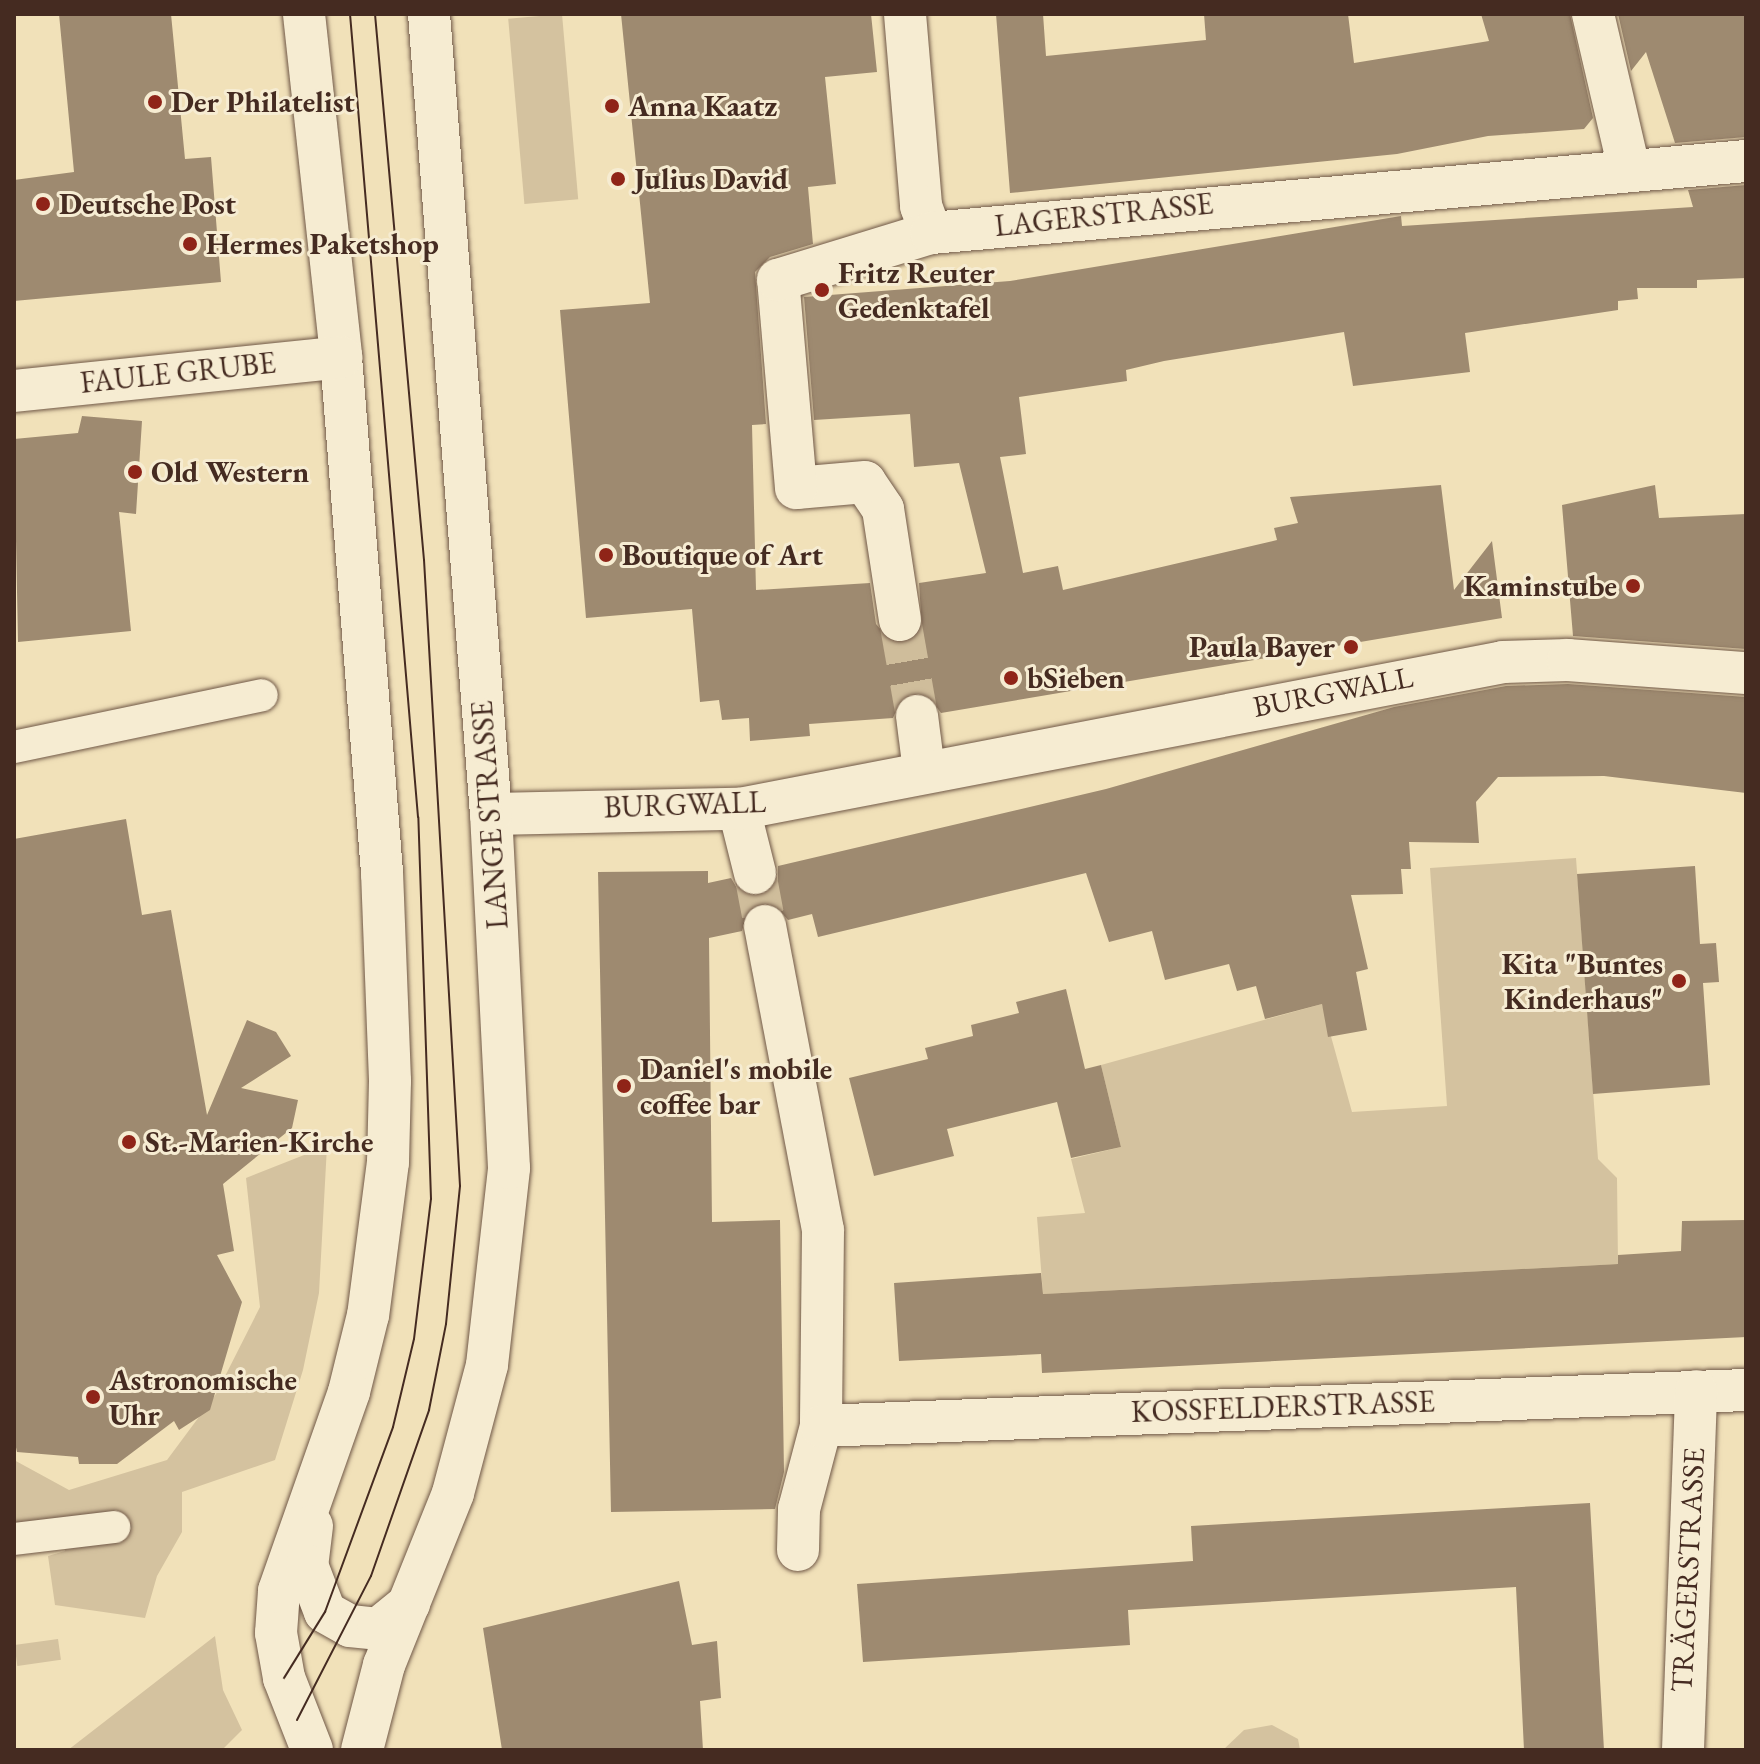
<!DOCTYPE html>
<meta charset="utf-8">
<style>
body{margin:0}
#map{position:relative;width:1760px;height:1764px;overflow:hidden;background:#f1e1b9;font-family:"EB Garamond",serif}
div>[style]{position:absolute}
.green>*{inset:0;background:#d4c29f;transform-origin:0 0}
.building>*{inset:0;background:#9e8a70}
.minor-tunnel>*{height:42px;margin-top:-21px;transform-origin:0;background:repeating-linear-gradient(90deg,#cfbd9b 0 42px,transparent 0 63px)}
.roads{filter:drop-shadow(0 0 2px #705847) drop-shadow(0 0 2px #705847)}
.pedestrian>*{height:32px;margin:-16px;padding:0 16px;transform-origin:16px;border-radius:16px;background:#f6ecd2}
.minor>*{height:42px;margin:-21px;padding:0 21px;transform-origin:21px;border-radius:21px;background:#f6ecd2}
.tram>*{height:2px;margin:-1px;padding:0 1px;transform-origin:1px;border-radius:1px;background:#452b21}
.dots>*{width:22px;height:22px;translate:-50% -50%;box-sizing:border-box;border:4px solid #f6ecd2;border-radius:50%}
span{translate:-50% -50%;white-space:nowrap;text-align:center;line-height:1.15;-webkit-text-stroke:6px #f6ecd2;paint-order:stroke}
.poi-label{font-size:30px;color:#452b21;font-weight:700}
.left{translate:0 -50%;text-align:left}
.right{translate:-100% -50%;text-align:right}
.street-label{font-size:30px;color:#452b21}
.frame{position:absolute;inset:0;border:16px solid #452b21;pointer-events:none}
</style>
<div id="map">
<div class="green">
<div style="left:562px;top:14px;width:186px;height:54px;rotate:85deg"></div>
<div style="clip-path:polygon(1576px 858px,1598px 1159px,1617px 1178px,1618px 1264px,1043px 1294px,1037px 1217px,1085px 1213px,1071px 1159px,1121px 1147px,1101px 1065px,1322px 1004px,1352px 1112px,1447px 1106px,1430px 868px)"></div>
<div style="clip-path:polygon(327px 1146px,319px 1293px,303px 1370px,275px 1460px,182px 1492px,182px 1532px,157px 1576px,145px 1618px,55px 1605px,48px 1556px,65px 1551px,64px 1533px,14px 1539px,14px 1460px,69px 1490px,167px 1460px,216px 1394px,260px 1307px,246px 1178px)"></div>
<div style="clip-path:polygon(215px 1636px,223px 1690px,242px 1730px,222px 1750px,68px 1750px)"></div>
<div style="left:58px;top:1639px;width:21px;height:44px;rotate:82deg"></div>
<div style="clip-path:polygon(1272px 1725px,1298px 1739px,1300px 1750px,1223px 1750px,1244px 1730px)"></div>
</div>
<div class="building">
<div style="clip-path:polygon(59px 14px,171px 14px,185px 159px,211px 157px,221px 282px,14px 301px,14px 180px,74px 172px)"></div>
<div style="clip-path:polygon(621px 14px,871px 14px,877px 72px,825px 77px,836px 184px,808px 187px,813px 244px,770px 257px,755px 272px,766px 424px,752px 425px,756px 590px,870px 583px,876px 624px,892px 643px,914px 639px,922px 629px,919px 583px,986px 573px,959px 463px,914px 467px,910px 414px,814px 420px,804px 297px,1010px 281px,1401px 216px,1402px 226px,1693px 207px,1688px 190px,1746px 185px,1746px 278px,1697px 280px,1697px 288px,1637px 288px,1638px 299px,1618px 301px,1618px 310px,1465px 333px,1470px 372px,1353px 386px,1344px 332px,1164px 361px,1126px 370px,1127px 381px,1019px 397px,1026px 454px,1000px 457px,1023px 573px,1058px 566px,1063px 590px,1277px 540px,1274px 528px,1298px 523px,1290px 497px,1441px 485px,1454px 590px,1492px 541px,1502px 618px,941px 713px,927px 694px,913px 692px,902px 697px,893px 718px,809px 724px,810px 736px,750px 741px,749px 718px,722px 720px,719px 700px,700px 702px,692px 609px,586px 618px,560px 310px,650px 303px)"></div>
<div style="clip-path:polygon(996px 14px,1043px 14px,1046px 56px,1206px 40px,1204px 14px,1348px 14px,1354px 63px,1489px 41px,1481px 14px,1570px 14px,1593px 118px,1584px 129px,1488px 136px,1397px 154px,1010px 193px)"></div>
<div style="clip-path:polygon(1618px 14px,1746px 14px,1746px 137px,1675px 143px,1646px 52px,1631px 71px)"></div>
<div style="clip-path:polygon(82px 416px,142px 421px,136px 514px,119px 512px,131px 631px,18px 642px,14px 439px,78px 433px)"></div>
<div style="clip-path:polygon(1655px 485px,1659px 518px,1746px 514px,1746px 649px,1573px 636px,1562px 505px)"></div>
<div style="clip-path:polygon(1568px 684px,1746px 697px,1746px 793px,1604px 776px,1498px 777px,1476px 802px,1479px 843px,1409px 842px,1411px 869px,1401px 869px,1403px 894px,1351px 895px,1368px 969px,1356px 972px,1367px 1030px,1328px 1037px,1322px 1004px,1265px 1019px,1256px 986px,1237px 991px,1229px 964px,1165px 980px,1152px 931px,1109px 942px,1086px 873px,818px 937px,812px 914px,788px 920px,774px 904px,761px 902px,749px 908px,742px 931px,709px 938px,712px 1222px,780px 1220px,784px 1472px,775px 1509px,611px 1512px,598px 872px,708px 871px,708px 883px,731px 878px,738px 890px,760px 896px,778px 880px,778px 866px,1106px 789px,1394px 707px,1506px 686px)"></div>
<div style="clip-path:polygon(126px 819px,142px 915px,171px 910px,207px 1115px,247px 1020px,276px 1032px,291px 1056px,241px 1088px,298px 1100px,292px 1128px,223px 1184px,234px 1251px,217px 1255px,242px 1302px,210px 1410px,179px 1430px,174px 1421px,117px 1464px,79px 1464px,78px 1457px,17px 1452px,14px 1438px,14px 839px)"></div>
<div style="clip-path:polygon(1695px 866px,1700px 944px,1716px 943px,1719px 982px,1703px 983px,1710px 1085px,1593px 1094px,1577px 874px)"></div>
<div style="clip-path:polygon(1066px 989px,1085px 1069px,1101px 1065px,1121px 1147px,1071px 1158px,1057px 1102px,947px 1129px,954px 1156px,874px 1176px,849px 1078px,928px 1059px,925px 1048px,973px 1036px,971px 1025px,1019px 1013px,1016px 1002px)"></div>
<div style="clip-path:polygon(1746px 1220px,1746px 1337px,1042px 1373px,1041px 1354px,899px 1361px,894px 1283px,1041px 1273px,1043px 1294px,1618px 1264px,1618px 1255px,1681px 1251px,1682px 1221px)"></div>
<div style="clip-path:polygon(1590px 1503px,1604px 1750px,1524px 1750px,1516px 1587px,1128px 1610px,1130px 1645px,863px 1662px,857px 1584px,1193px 1561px,1191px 1526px)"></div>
<div style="clip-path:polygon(679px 1581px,692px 1645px,717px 1641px,721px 1698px,700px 1701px,703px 1750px,502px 1750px,483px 1628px)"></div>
</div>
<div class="minor-tunnel">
<div style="left:900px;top:620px;width:97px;rotate:80deg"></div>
<div style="left:755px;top:873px;width:54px;rotate:79.3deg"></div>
</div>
<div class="roads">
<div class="pedestrian">
<div style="left:14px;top:747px;width:253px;rotate:-11.8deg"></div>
<div style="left:14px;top:1539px;width:101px;rotate:-6.8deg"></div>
</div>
<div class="minor">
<div style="left:304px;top:14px;width:345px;rotate:83.8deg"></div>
<div style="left:341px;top:357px;width:517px;rotate:85.45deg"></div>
<div style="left:382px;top:872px;width:209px;rotate:87.8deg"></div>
<div style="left:390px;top:1081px;width:81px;rotate:91.4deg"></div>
<div style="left:388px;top:1162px;width:154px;rotate:97.4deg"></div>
<div style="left:368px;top:1315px;width:79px;rotate:103.9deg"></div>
<div style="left:349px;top:1392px;width:211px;rotate:109.4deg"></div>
<div style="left:279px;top:1591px;width:42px;rotate:94.1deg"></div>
<div style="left:276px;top:1633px;width:46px;rotate:79.9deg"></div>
<div style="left:284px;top:1678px;width:77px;rotate:68.7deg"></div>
<div style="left:905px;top:14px;width:193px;rotate:85.2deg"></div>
<div style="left:921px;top:206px;width:29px;rotate:70deg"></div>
<div style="left:1593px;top:14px;width:159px;rotate:76.9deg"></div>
<div style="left:14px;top:391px;width:329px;rotate:-5.9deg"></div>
<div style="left:900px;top:620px;width:112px;rotate:-98.7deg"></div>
<div style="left:883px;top:509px;width:32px;rotate:-124deg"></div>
<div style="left:865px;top:482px;width:69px;rotate:175deg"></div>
<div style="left:796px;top:488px;width:209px;rotate:-94.9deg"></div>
<div style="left:778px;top:280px;width:160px;rotate:-17.1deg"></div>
<div style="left:931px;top:233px;width:818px;rotate:-5.05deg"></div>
<div style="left:917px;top:716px;width:55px;rotate:82.7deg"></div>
<div style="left:739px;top:809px;width:66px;rotate:76deg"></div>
<div style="left:491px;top:814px;width:248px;rotate:-1.2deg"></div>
<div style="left:739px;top:809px;width:778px;rotate:-10.89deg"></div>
<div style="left:1503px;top:662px;width:65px;rotate:-1.8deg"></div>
<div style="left:1568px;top:660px;width:178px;rotate:4.2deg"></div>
<div style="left:765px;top:926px;width:309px;rotate:79.2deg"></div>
<div style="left:823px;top:1230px;width:196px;rotate:90.6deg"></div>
<div style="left:821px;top:1426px;width:86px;rotate:104.8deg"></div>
<div style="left:799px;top:1509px;width:41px;rotate:91.4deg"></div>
<div style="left:821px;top:1426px;width:926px;rotate:-2.23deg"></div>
<div style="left:312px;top:1526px;width:39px;rotate:97deg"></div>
<div style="left:307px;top:1565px;width:50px;rotate:69deg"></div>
<div style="left:325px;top:1612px;width:29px;rotate:29deg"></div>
<div style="left:350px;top:1626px;width:28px;rotate:6deg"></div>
<div style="left:378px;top:1629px;width:40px;rotate:-39deg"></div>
<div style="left:362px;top:1750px;width:88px;rotate:-75.5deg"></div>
<div style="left:384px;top:1665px;width:185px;rotate:-68.1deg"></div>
<div style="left:453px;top:1493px;width:132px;rotate:-75.1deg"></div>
<div style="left:487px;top:1365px;width:198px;rotate:-83.6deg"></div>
<div style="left:509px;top:1168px;width:354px;rotate:-92.9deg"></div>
<div style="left:491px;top:814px;width:802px;rotate:-94.43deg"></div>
<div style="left:1683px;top:1750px;width:359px;rotate:-87.9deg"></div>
</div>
</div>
<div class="tram">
<div style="left:284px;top:1678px;width:78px;rotate:-58.2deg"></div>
<div style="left:325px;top:1612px;width:197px;rotate:-69.8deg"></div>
<div style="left:393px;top:1427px;width:90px;rotate:-76.6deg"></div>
<div style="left:414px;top:1339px;width:141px;rotate:-83.1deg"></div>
<div style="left:431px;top:1199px;width:382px;rotate:-91.9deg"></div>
<div style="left:418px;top:817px;width:806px;rotate:-94.84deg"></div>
<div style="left:297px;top:1720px;width:162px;rotate:-62.8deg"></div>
<div style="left:371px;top:1576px;width:176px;rotate:-70.7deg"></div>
<div style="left:429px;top:1410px;width:88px;rotate:-78.8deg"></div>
<div style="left:446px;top:1324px;width:139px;rotate:-84.2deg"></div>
<div style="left:460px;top:1186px;width:627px;rotate:-93.29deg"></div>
<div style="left:424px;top:560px;width:548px;rotate:-95.13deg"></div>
</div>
<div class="dots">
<div style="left:155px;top:102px;background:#8f2418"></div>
<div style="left:612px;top:106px;background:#8f2418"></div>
<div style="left:618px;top:179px;background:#8f2418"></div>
<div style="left:43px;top:204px;background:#8f2418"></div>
<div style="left:190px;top:244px;background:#8f2418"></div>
<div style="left:822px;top:290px;background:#8f2418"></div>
<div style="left:135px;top:472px;background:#8f2418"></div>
<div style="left:606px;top:555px;background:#8f2418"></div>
<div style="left:1633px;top:586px;background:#8f2418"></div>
<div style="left:1351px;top:647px;background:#8f2418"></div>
<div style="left:1011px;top:678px;background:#8f2418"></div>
<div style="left:1679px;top:981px;background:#8f2418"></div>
<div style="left:624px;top:1086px;background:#8f2418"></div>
<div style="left:129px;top:1142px;background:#8f2418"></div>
<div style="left:93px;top:1397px;background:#8f2418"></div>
</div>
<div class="poi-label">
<span class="left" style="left:171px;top:102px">Der Philatelist</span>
<span class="left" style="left:628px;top:106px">Anna Kaatz</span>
<span class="left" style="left:634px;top:179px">Julius David</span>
<span class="left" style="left:59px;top:204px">Deutsche Post</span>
<span class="left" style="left:206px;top:244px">Hermes Paketshop</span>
<span class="left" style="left:838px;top:290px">Fritz Reuter<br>Gedenktafel</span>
<span class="left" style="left:151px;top:472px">Old Western</span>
<span class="left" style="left:622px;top:555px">Boutique of Art</span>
<span class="right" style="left:1617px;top:586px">Kaminstube</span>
<span class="right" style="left:1335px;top:647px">Paula Bayer</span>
<span class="left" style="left:1027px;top:678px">bSieben</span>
<span class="right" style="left:1663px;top:981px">Kita "Buntes<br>Kinderhaus"</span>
<span class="left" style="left:640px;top:1086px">Daniel's mobile<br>coffee bar</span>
<span class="left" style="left:145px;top:1142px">St.-Marien-Kirche</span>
<span class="left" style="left:109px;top:1397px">Astronomische<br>Uhr</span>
</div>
<div class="street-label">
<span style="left:1104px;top:215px;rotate:-6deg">LAGERSTRASSE</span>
<span style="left:178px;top:373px;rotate:-6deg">FAULE GRUBE</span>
<span style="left:1333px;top:692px;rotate:-11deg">BURGWALL</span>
<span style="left:685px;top:805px;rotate:-2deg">BURGWALL</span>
<span style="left:490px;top:815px;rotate:-94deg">LANGE STRASSE</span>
<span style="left:1283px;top:1407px;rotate:-2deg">KOSSFELDERSTRASSE</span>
<span style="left:1688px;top:1570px;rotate:-87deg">TRÄGERSTRASSE</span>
</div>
<div class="frame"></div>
</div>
